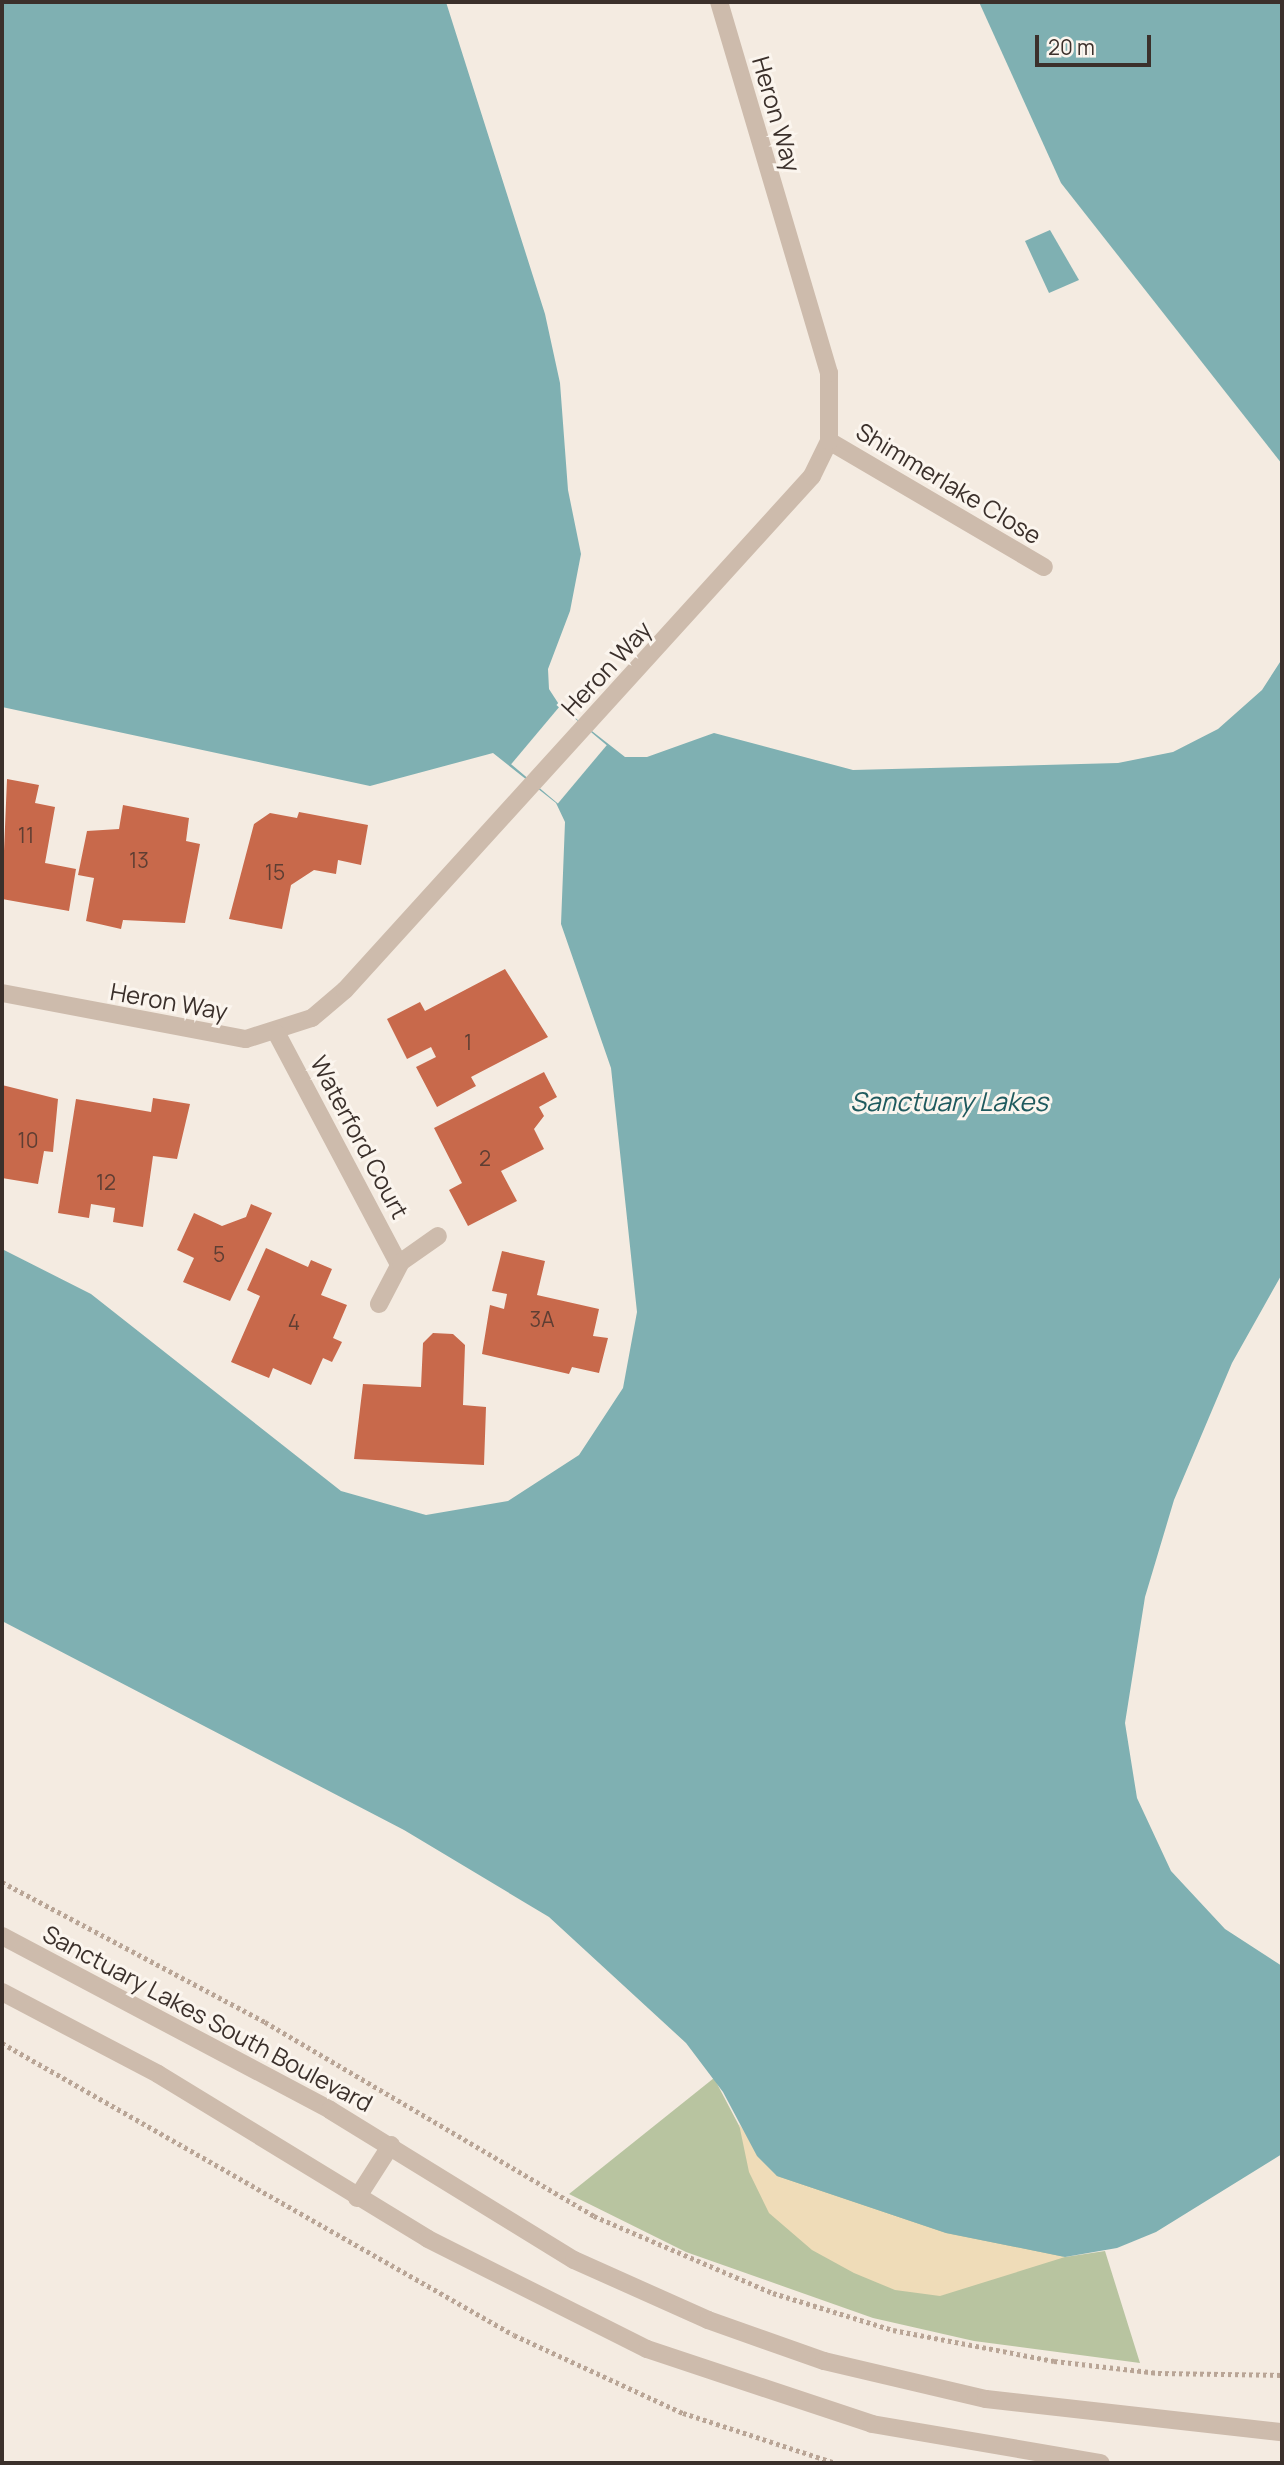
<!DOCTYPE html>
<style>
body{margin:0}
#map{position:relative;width:1284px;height:2465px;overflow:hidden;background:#f4ebe1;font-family:Manrope,sans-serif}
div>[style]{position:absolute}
.green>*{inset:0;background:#b8c4a0}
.sand>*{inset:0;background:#efdcb8}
.water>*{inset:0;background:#7fb0b2}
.pier>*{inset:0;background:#f4ebe1;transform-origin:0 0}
.building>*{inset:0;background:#c8694b}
.path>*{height:4.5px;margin-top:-2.25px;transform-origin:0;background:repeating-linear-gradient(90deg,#b9a596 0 3.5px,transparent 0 7px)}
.minor>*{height:18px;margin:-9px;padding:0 9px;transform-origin:9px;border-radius:9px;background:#cdbbac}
.tertiary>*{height:18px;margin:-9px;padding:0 9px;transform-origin:9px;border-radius:9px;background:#cdbbac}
span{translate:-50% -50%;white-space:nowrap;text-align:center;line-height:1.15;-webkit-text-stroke:6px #fbf5ee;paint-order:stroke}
.number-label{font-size:21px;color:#5e3e33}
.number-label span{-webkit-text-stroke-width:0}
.street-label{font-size:24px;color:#3b302b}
.water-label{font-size:26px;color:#1f5a5e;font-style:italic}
.frame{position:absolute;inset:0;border:4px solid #3b302b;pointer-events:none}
.scale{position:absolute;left:1035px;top:35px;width:116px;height:32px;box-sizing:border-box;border:4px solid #3b302b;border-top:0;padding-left:9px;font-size:21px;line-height:24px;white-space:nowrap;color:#3b302b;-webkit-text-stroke:5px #fbf5ee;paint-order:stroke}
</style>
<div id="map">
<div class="green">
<div style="clip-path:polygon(714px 2078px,745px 2137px,1065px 2257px,1105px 2251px,1140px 2363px,974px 2341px,873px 2318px,686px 2252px,569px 2194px)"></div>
</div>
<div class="sand">
<div style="clip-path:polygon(739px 2124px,777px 2176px,946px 2233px,1065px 2257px,940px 2296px,895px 2290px,854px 2273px,812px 2250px,769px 2213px,749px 2172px)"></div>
</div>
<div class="water">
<div style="clip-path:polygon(2px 2px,446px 2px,545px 314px,560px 383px,568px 490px,581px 554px,570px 611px,548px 669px,549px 689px,560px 706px,625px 757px,647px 757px,714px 733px,853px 770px,1118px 763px,1173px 752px,1218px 729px,1262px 690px,1282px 659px,1282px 1274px,1232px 1363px,1174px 1500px,1145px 1597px,1125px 1723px,1137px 1798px,1171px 1871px,1225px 1929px,1282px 1966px,1282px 2154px,1156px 2232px,1117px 2248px,1065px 2257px,946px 2233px,777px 2176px,757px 2156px,723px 2092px,686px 2043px,549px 1917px,404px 1830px,2px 1621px,2px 1249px,91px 1294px,341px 1491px,426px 1515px,508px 1501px,579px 1455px,623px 1388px,637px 1312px,611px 1068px,561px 924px,565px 822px,556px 803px,493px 753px,370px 786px,2px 707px)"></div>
<div style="clip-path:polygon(979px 2px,1282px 2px,1282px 464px,1061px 183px)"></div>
<div style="clip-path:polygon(1050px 230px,1079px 280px,1049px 293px,1025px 241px)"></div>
</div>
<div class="pier">
<div style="left:560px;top:706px;width:61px;height:76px;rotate:40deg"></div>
</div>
<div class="building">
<div style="clip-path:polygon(7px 779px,39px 785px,35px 803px,55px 807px,45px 863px,76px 869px,69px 911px,2px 899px)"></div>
<div style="clip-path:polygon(123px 805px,189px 818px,186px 841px,200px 844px,185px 923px,123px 920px,121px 929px,86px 921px,94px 878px,78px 875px,87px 831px,119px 829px)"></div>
<div style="clip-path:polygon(299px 812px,368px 825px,361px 865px,338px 860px,336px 874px,314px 870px,291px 885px,282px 929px,229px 919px,254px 824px,270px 813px,297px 818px)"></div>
<div style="clip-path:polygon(505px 969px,548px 1037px,471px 1077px,476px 1086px,437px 1107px,416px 1067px,436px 1057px,431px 1047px,407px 1059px,387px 1019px,420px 1002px,425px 1011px)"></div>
<div style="clip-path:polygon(544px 1072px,557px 1097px,539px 1107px,544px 1116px,534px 1129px,544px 1149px,501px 1171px,517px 1201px,468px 1226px,449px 1190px,462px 1183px,434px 1128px)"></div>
<div style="clip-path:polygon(2px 1085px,58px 1099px,53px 1152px,44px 1151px,38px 1184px,2px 1178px)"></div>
<div style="clip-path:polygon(153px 1098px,190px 1104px,177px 1159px,153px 1156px,143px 1227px,113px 1222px,115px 1208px,91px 1204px,89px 1218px,58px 1213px,76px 1099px,151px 1112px)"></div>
<div style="clip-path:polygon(251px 1204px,272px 1213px,230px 1301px,183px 1282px,194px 1258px,177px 1250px,194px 1213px,222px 1226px,246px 1217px)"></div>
<div style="clip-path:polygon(266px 1248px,308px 1267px,311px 1260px,332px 1269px,321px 1295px,347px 1305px,333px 1338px,342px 1342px,332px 1362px,323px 1358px,311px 1385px,273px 1368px,269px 1378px,231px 1362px,260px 1296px,247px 1290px)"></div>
<div style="clip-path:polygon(502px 1251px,545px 1261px,537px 1295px,599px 1309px,593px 1336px,608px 1338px,599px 1373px,572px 1367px,569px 1374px,482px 1354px,490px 1305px,504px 1309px,507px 1294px,492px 1291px)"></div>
<div style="clip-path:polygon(433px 1333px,453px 1334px,465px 1345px,463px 1405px,486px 1407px,484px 1465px,354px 1459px,363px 1384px,421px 1387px,423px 1343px)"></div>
</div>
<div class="path">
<div style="left:2px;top:1882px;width:298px;rotate:28deg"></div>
<div style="left:265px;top:2022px;width:382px;rotate:30.5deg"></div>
<div style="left:594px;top:2216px;width:195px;rotate:23.3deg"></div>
<div style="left:773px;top:2293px;width:126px;rotate:17.1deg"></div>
<div style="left:893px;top:2330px;width:164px;rotate:10.9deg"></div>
<div style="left:1054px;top:2361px;width:105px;rotate:6.6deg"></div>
<div style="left:1158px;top:2373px;width:124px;rotate:0.9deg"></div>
<div style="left:2px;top:2043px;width:589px;rotate:29.7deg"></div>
<div style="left:514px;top:2335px;width:186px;rotate:24.8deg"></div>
<div style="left:683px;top:2413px;width:161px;rotate:18.1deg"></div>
</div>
<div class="minor">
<div style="left:829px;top:441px;width:249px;rotate:30.4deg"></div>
<div style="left:2px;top:993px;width:248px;rotate:10.7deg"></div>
<div style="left:246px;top:1039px;width:69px;rotate:-17.7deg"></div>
<div style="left:312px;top:1018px;width:43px;rotate:-40.3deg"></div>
<div style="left:345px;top:990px;width:694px;rotate:-47.74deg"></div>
<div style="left:812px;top:476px;width:39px;rotate:-64deg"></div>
<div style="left:829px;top:441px;width:68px;rotate:-90deg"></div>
<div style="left:829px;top:373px;width:387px;rotate:-106.5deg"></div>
<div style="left:277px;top:1034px;width:260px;rotate:62.1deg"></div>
<div style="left:379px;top:1304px;width:47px;rotate:-62.4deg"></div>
<div style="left:401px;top:1262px;width:45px;rotate:-35.1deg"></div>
</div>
<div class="tertiary">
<div style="left:2px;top:1936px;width:371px;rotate:27.9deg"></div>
<div style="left:330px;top:2110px;width:286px;rotate:31.6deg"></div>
<div style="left:574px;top:2260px;width:147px;rotate:24.1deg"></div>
<div style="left:708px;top:2320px;width:123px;rotate:19.5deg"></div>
<div style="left:824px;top:2361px;width:166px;rotate:13.2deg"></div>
<div style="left:986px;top:2399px;width:298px;rotate:6.4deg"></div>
<div style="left:2px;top:1992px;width:176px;rotate:27.7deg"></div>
<div style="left:158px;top:2074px;width:316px;rotate:31.4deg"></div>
<div style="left:428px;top:2239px;width:245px;rotate:26.7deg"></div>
<div style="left:647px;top:2349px;width:237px;rotate:18.4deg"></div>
<div style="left:872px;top:2424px;width:232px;rotate:9.7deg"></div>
<div style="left:357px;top:2198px;width:63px;rotate:-57.3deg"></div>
</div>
<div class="number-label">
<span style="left:26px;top:835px">11</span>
<span style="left:139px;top:860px">13</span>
<span style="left:275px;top:872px">15</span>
<span style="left:468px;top:1042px">1</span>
<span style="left:28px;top:1140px">10</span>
<span style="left:485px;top:1158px">2</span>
<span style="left:106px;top:1182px">12</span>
<span style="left:219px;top:1254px">5</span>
<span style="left:542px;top:1319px">3A</span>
<span style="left:294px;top:1322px">4</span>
</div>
<div class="street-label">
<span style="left:777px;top:114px;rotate:74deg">Heron Way</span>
<span style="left:949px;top:483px;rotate:31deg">Shimmerlake Close</span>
<span style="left:606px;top:668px;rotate:-47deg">Heron Way</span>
<span style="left:169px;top:1001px;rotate:10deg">Heron Way</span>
<span style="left:360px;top:1137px;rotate:62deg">Waterford Court</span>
<span style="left:208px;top:2018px;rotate:28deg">Sanctuary Lakes South Boulevard</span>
</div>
<div class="water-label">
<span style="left:949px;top:1102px">Sanctuary Lakes</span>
</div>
<div class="frame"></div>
<div class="scale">20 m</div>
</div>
